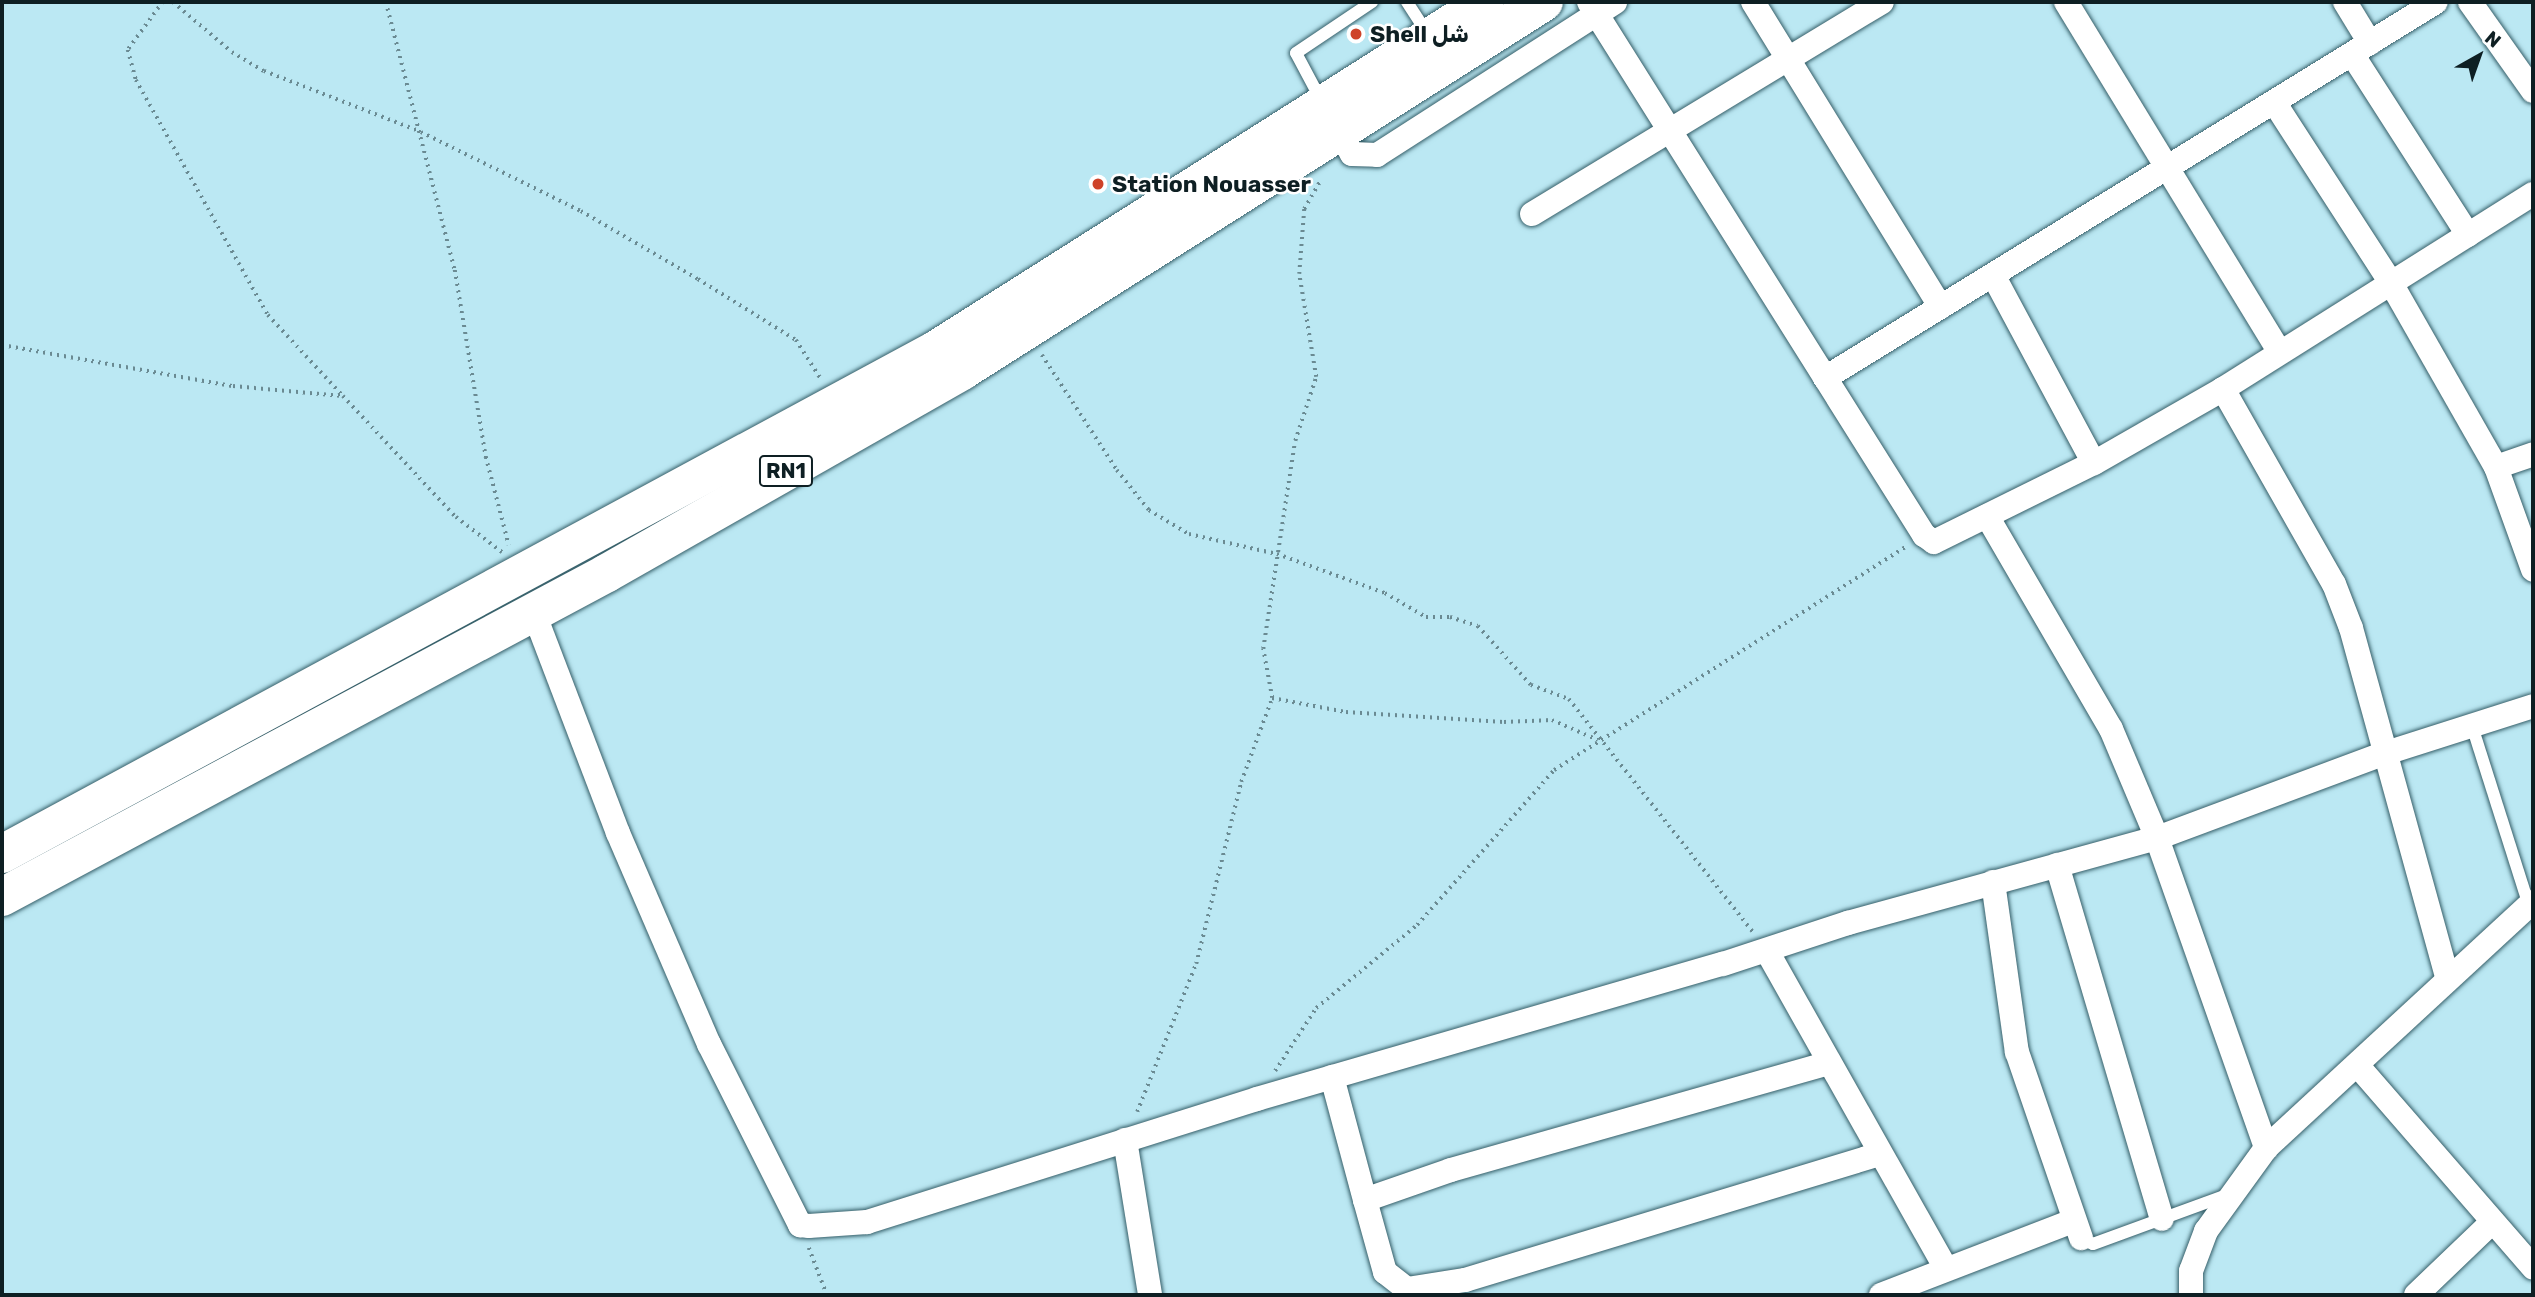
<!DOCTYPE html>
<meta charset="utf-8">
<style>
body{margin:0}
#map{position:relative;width:2535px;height:1297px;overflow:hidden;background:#bbe8f3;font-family:Rubik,Cairo,sans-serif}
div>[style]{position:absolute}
.path>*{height:3.5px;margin-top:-1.75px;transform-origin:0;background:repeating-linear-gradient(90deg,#6a8a92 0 2px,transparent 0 7px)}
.roads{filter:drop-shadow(0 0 2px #355e68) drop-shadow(0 0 2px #355e68)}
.lane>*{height:12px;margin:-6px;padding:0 6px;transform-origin:6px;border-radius:6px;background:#fff}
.street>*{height:24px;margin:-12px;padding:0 12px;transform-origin:12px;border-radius:12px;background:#fff}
.highway>*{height:38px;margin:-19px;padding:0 19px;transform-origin:19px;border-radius:19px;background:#fff}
.dots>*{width:19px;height:19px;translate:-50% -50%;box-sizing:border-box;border:4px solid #fff;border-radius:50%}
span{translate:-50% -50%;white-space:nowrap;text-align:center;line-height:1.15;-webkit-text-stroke:5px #fff;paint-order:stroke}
.shield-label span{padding:2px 5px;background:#fff;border:2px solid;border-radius:5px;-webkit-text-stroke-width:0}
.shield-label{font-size:21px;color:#0e1f23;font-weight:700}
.poi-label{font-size:23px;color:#0e1f23;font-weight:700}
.left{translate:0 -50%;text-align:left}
.frame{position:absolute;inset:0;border:4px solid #0e1f23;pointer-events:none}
.north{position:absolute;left:2444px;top:21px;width:70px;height:70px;-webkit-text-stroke:5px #fff;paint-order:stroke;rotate:40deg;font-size:19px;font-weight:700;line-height:28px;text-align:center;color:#0e1f23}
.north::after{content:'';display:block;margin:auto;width:24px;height:32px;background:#0e1f23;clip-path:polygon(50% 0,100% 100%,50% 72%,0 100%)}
</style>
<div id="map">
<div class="path">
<div style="left:163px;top:2px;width:59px;rotate:126.1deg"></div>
<div style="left:128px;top:50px;width:31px;rotate:75deg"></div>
<div style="left:136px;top:80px;width:270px;rotate:60.7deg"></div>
<div style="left:268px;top:315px;width:109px;rotate:47.2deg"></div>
<div style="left:173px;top:2px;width:77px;rotate:40.3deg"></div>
<div style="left:232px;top:52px;width:37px;rotate:31deg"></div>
<div style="left:264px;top:71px;width:168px;rotate:21.2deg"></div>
<div style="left:421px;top:132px;width:178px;rotate:26.3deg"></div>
<div style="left:581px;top:211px;width:135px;rotate:30.2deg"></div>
<div style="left:698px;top:279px;width:115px;rotate:31.9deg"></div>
<div style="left:796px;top:340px;width:46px;rotate:57.3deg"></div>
<div style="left:386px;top:2px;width:277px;rotate:75.6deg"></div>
<div style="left:455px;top:270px;width:190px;rotate:80.6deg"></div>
<div style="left:486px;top:457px;width:91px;rotate:75.4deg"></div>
<div style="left:2px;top:345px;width:235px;rotate:10.1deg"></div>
<div style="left:233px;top:386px;width:110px;rotate:5.2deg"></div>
<div style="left:343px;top:396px;width:166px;rotate:47deg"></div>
<div style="left:456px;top:517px;width:58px;rotate:37.3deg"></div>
<div style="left:1042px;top:355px;width:137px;rotate:56.9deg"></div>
<div style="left:1117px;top:470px;width:51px;rotate:51.3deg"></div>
<div style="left:1149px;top:510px;width:47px;rotate:31deg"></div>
<div style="left:1189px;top:534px;width:90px;rotate:12.8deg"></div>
<div style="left:1277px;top:554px;width:115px;rotate:19.9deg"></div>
<div style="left:1385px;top:593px;width:48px;rotate:30.3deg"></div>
<div style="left:1426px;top:617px;width:24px"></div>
<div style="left:1450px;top:617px;width:29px;rotate:18deg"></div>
<div style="left:1478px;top:626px;width:79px;rotate:48.1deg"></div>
<div style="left:1531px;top:685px;width:40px;rotate:20.2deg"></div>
<div style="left:1569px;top:699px;width:297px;rotate:51.7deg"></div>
<div style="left:1272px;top:698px;width:75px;rotate:10.7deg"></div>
<div style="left:1346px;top:712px;width:158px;rotate:3.6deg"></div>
<div style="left:1504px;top:722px;width:48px;rotate:-2.4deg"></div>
<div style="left:1552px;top:720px;width:50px;rotate:23.5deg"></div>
<div style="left:1275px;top:1071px;width:75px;rotate:-56.9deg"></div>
<div style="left:1316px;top:1008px;width:131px;rotate:-39.4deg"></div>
<div style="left:1417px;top:925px;width:207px;rotate:-48.5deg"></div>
<div style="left:1554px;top:770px;width:416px;rotate:-32.4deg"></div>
<div style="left:1137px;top:1112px;width:159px;rotate:-68.3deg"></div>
<div style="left:1196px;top:964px;width:187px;rotate:-76.1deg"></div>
<div style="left:1241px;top:782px;width:90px;rotate:-69.7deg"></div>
<div style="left:1272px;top:698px;width:50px;rotate:-100.4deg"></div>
<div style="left:1263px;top:649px;width:210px;rotate:-81.3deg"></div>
<div style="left:1295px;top:441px;width:67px;rotate:-71.8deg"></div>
<div style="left:1316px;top:377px;width:104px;rotate:-99.4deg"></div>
<div style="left:1299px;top:274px;width:65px;rotate:-85.6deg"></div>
<div style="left:1304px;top:209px;width:32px;rotate:-60deg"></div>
<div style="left:809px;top:1248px;width:50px;rotate:69deg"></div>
</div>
<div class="roads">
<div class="lane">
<div style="left:1407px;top:2px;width:38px;rotate:57deg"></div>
<div style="left:1321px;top:100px;width:53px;rotate:-118deg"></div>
<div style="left:1296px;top:53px;width:92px;rotate:-33.9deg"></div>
<div style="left:2472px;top:726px;width:189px;rotate:72.4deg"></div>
<div style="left:2081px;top:1238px;width:13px;rotate:27deg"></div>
<div style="left:2093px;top:1244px;width:143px;rotate:-20.1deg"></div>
</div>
<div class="street">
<div style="left:1589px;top:2px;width:630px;rotate:57.85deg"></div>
<div style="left:1924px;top:535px;width:12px;rotate:35deg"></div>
<div style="left:1934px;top:542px;width:178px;rotate:-26.3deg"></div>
<div style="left:2094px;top:463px;width:149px;rotate:-29.8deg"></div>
<div style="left:2223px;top:389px;width:366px;rotate:-32.2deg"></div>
<div style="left:1753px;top:2px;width:358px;rotate:58.4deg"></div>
<div style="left:2066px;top:2px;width:410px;rotate:58.6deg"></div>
<div style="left:2345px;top:2px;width:48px;rotate:58.6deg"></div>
<div style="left:2470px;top:2px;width:109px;rotate:54.7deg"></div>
<div style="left:2352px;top:54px;width:215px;rotate:57.3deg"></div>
<div style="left:2274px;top:102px;width:216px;rotate:57.1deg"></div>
<div style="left:2391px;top:283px;width:212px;rotate:60.3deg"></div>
<div style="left:2496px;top:467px;width:109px;rotate:70.2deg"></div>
<div style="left:1339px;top:130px;width:27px;rotate:62deg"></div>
<div style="left:1352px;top:154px;width:25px;rotate:2deg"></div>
<div style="left:1377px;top:155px;width:283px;rotate:-32.7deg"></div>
<div style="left:1532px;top:214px;width:409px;rotate:-31.2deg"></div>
<div style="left:1993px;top:275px;width:213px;rotate:61.8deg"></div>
<div style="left:1825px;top:378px;width:717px;rotate:-31.61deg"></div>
<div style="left:2223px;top:389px;width:224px;rotate:60.4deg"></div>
<div style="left:2334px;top:584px;width:47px;rotate:68.9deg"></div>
<div style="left:2351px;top:628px;width:364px;rotate:74.6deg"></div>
<div style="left:2496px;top:467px;width:39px;rotate:-19deg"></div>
<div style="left:1987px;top:516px;width:246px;rotate:59.8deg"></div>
<div style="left:2111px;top:729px;width:118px;rotate:67.1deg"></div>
<div style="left:2157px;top:838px;width:329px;rotate:70.6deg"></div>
<div style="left:534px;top:613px;width:235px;rotate:69.1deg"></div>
<div style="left:618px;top:833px;width:230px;rotate:66.7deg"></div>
<div style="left:709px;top:1044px;width:203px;rotate:63.3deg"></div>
<div style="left:800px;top:1225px;width:9px;rotate:6deg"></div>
<div style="left:809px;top:1226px;width:58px;rotate:-3.9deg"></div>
<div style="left:867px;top:1222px;width:409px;rotate:-17.5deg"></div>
<div style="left:1257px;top:1099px;width:485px;rotate:-16.2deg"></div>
<div style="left:1723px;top:964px;width:132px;rotate:-18.2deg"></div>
<div style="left:1848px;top:923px;width:320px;rotate:-15.4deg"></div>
<div style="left:2157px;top:838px;width:241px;rotate:-20.4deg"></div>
<div style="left:2383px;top:754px;width:157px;rotate:-17.7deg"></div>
<div style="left:2057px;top:865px;width:369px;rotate:73.5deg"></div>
<div style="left:1993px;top:882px;width:172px;rotate:82deg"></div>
<div style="left:2017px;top:1052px;width:197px;rotate:71deg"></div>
<div style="left:1767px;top:951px;width:365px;rotate:60.6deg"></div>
<div style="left:1829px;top:1063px;width:393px;rotate:164.2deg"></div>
<div style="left:1451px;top:1170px;width:91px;rotate:160.8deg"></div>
<div style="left:1365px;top:1200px;width:75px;rotate:74.5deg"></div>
<div style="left:1385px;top:1272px;width:28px;rotate:38deg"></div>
<div style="left:1407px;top:1289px;width:59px;rotate:-8.8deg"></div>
<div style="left:1465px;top:1280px;width:434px;rotate:-16.9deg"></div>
<div style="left:2358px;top:1066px;width:267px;rotate:49deg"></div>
<div style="left:1332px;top:1077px;width:127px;rotate:75deg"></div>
<div style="left:1125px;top:1140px;width:157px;rotate:80.8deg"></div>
<div style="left:1881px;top:1295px;width:206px;rotate:-21.1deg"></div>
<div style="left:2191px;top:1295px;width:24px;rotate:-90deg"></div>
<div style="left:2191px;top:1271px;width:43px;rotate:-69.4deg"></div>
<div style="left:2206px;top:1231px;width:102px;rotate:-54.1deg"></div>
<div style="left:2266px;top:1148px;width:363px;rotate:-42.7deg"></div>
<div style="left:2416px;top:1295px;width:105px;rotate:-43.8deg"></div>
</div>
<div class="highway">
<div style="left:2px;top:854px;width:1063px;rotate:-28.37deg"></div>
<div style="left:937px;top:349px;width:649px;rotate:-32.34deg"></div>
<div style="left:2px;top:897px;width:686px;rotate:-28.17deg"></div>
<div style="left:607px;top:573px;width:408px;rotate:-29.6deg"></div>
<div style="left:962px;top:371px;width:689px;rotate:-32.38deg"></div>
</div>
</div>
<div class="dots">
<div style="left:1356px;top:34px;background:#ce4329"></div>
<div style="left:1098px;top:184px;background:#ce4329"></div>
</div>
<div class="shield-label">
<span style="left:786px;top:471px">RN1</span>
</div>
<div class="poi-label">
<span class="left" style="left:1370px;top:34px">Shell شل</span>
<span class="left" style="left:1112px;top:184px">Station Nouasser</span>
</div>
<div class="frame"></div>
<div class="north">N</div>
</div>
